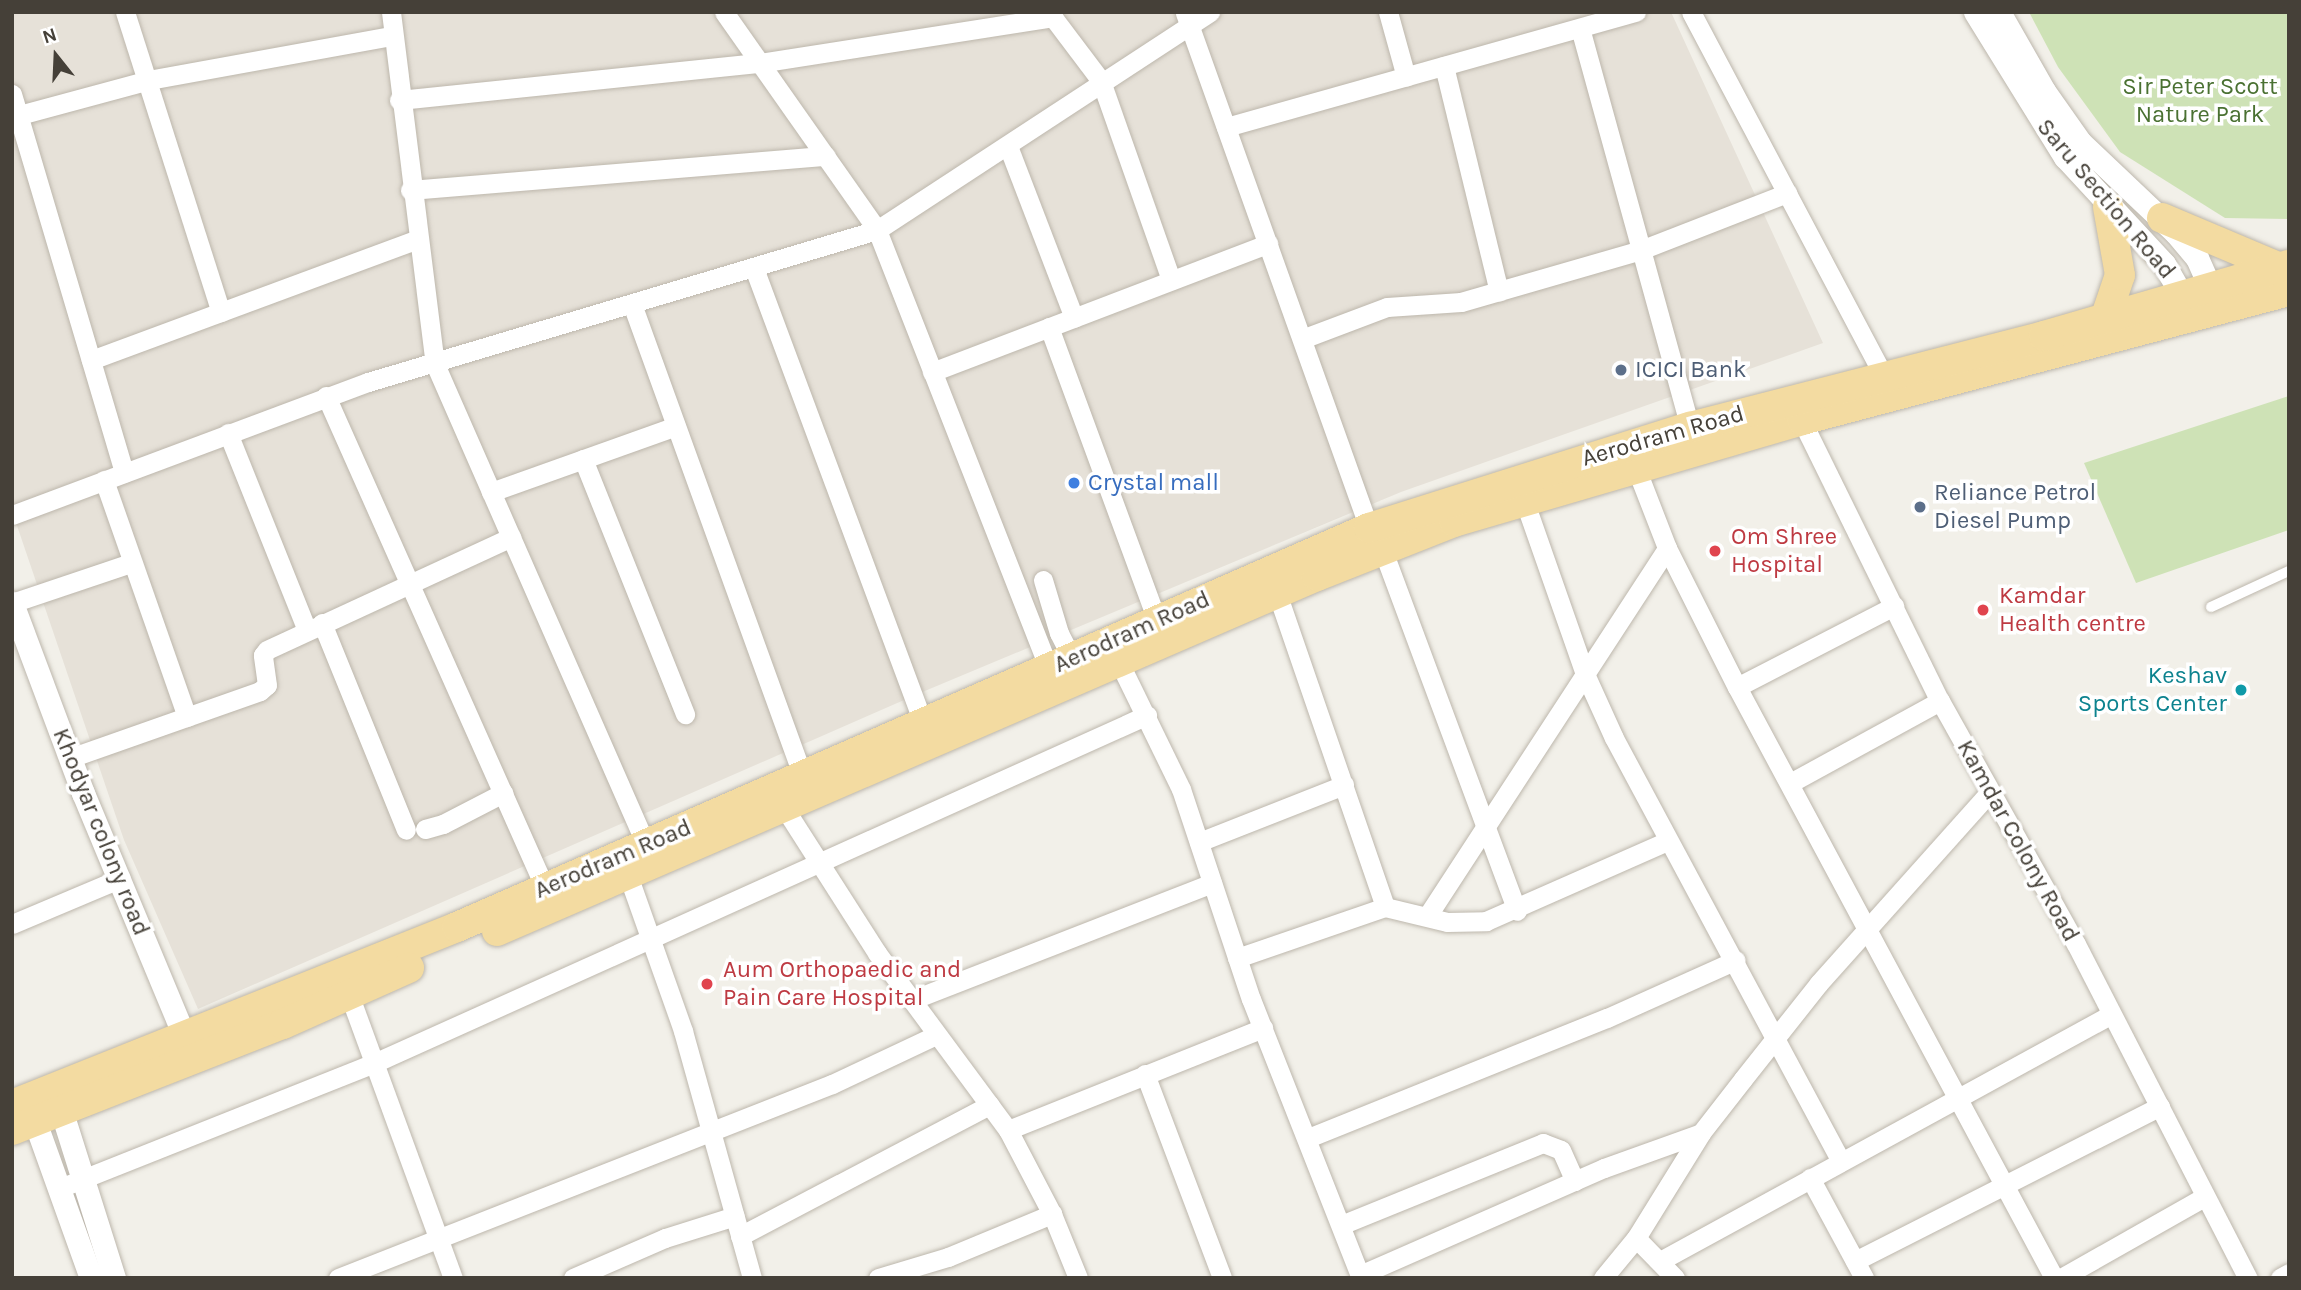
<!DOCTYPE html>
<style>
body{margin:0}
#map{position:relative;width:2301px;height:1290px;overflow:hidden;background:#f2f0e9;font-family:Karla,sans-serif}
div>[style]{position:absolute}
.residential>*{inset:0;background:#e6e1d8}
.green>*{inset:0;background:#cee2b6}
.roads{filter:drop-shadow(0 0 2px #bdb7ac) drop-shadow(0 0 2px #bdb7ac)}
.service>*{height:10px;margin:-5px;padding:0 5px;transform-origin:5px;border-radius:5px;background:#fff}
.minor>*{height:19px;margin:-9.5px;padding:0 9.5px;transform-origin:9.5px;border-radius:9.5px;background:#fff}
.tertiary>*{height:23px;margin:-11.5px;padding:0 11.5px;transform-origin:11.5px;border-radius:11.5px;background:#fff}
.primary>*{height:30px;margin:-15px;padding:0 15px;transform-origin:15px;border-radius:15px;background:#f3dba1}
.dots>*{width:19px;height:19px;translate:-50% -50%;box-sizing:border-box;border:4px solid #fff;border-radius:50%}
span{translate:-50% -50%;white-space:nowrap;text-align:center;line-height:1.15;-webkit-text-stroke:7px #fff;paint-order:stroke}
.park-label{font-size:24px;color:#4a7132}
.street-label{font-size:24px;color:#454038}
.service-label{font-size:24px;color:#4e5e75}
.left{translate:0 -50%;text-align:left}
.shop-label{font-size:24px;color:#366cbe}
.health-label{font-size:24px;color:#be3a42}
.culture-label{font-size:24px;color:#0d838f}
.right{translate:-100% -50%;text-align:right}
.frame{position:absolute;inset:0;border:14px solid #454038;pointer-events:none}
.north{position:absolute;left:21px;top:21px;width:70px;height:70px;-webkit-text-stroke:5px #fff;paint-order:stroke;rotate:342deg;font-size:19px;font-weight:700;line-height:28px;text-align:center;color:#454038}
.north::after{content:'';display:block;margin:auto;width:24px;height:32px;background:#454038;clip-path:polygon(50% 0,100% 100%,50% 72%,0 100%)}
</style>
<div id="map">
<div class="residential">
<div style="clip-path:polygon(12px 12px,1671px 12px,1823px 343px,1401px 492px,920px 693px,198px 1009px,124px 840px,12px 511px)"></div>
</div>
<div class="green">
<div style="clip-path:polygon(2029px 12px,2289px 12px,2289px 219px,2225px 218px,2120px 152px,2058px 67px)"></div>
<div style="clip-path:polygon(2289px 396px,2289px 530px,2136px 583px,2084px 463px)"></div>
</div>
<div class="roads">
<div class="service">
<div style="left:2211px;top:607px;width:86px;rotate:-24.8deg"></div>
</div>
<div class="minor">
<div style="left:125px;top:12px;width:315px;rotate:72.3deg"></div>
<div style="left:391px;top:12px;width:355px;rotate:82.9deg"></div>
<div style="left:435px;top:364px;width:525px;rotate:66.31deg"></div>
<div style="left:724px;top:12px;width:266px;rotate:54.9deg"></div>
<div style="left:877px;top:230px;width:471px;rotate:68.6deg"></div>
<div style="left:1049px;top:12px;width:86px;rotate:53deg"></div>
<div style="left:1101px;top:81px;width:211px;rotate:70.6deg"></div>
<div style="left:1388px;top:12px;width:67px;rotate:74.5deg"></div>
<div style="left:1691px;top:12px;width:412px;rotate:62.1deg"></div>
<div style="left:1185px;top:13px;width:547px;rotate:70.34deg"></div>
<div style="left:1580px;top:28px;width:414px;rotate:74.6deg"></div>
<div style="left:1444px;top:66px;width:232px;rotate:76.3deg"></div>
<div style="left:12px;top:94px;width:395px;rotate:73.5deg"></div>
<div style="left:399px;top:100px;width:363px;rotate:-5.9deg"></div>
<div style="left:760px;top:63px;width:297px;rotate:-8.9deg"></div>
<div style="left:12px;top:117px;width:142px;rotate:-15.1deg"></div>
<div style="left:149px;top:80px;width:247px;rotate:-10.3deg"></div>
<div style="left:1226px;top:127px;width:426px;rotate:-15.7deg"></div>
<div style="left:1008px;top:146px;width:184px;rotate:69deg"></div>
<div style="left:410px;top:190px;width:417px;rotate:-4.7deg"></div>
<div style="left:754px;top:268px;width:487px;rotate:69.6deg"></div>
<div style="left:632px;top:304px;width:503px;rotate:70.12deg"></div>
<div style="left:1049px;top:327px;width:312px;rotate:69.8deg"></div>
<div style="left:1302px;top:339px;width:91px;rotate:-20.6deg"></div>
<div style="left:1387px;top:307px;width:74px;rotate:-3.9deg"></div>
<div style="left:1461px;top:302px;width:187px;rotate:-16.1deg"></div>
<div style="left:1641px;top:250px;width:157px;rotate:-21.3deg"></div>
<div style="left:91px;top:360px;width:346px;rotate:-20.3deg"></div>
<div style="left:932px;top:372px;width:360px;rotate:-20.9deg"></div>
<div style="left:326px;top:396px;width:539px;rotate:66.01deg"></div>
<div style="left:1797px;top:411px;width:323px;rotate:63.8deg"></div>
<div style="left:1940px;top:701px;width:278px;rotate:60.8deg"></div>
<div style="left:2076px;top:944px;width:376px;rotate:62.8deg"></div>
<div style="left:228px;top:433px;width:213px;rotate:68.2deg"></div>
<div style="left:583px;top:459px;width:275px;rotate:68.2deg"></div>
<div style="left:1636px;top:468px;width:86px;rotate:68.8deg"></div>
<div style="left:1667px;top:548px;width:156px;rotate:63.3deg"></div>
<div style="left:1737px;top:687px;width:671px;rotate:61.79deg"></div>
<div style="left:104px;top:480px;width:251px;rotate:70.7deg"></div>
<div style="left:491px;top:492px;width:196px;rotate:-19.6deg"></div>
<div style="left:1524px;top:500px;width:184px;rotate:70.7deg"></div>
<div style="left:1585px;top:674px;width:70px;rotate:65.6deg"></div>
<div style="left:1614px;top:738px;width:480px;rotate:61.8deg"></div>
<div style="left:12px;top:515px;width:380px;rotate:-20.5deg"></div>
<div style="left:368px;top:382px;width:531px;rotate:-16.63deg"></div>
<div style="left:877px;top:230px;width:398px;rotate:-33.2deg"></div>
<div style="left:1382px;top:548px;width:387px;rotate:69.6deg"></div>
<div style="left:1043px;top:580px;width:55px;rotate:73.2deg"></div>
<div style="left:1059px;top:633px;width:28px;rotate:63deg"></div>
<div style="left:1277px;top:593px;width:332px;rotate:71deg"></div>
<div style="left:12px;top:603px;width:126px;rotate:-18.6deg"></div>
<div style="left:322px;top:623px;width:223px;rotate:67.9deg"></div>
<div style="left:1119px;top:662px;width:141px;rotate:64deg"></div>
<div style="left:1181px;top:789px;width:221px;rotate:71.6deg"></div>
<div style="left:1251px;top:999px;width:300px;rotate:68.5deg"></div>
<div style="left:1737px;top:687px;width:177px;rotate:-27.3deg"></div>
<div style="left:70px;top:758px;width:201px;rotate:-19.4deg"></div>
<div style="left:260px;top:691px;width:9px;rotate:-41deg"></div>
<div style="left:267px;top:685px;width:30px;rotate:-98deg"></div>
<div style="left:263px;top:655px;width:6px;rotate:-51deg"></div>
<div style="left:267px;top:650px;width:269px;rotate:-24.8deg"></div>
<div style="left:1790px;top:783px;width:171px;rotate:-28.7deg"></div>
<div style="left:785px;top:809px;width:171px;rotate:57.4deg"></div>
<div style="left:877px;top:953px;width:220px;rotate:53.5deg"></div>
<div style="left:1008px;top:1130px;width:95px;rotate:62.4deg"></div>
<div style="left:1052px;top:1214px;width:69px;rotate:67.9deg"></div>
<div style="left:425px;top:829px;width:19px;rotate:-16deg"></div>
<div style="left:443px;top:824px;width:68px;rotate:-27.3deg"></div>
<div style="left:1199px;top:842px;width:156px;rotate:-21.5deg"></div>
<div style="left:624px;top:864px;width:177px;rotate:70.5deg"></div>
<div style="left:683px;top:1031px;width:256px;rotate:74.4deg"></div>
<div style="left:1428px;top:915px;width:438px;rotate:-56.9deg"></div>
<div style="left:12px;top:924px;width:118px;rotate:-22.9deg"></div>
<div style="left:1237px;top:958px;width:157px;rotate:-19deg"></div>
<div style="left:1385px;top:907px;width:64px;rotate:13.6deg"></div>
<div style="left:1447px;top:922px;width:39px;rotate:-1deg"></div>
<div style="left:1486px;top:921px;width:198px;rotate:-23.8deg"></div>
<div style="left:346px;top:986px;width:311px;rotate:69.9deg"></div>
<div style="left:912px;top:1000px;width:322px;rotate:-21.3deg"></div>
<div style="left:1145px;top:1074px;width:218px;rotate:69.3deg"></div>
<div style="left:1008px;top:1130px;width:275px;rotate:-21.8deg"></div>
<div style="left:1308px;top:1138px;width:322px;rotate:-21.9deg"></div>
<div style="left:1607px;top:1018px;width:141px;rotate:-24.2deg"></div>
<div style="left:1810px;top:1178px;width:114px;rotate:61.6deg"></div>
<div style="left:70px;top:1184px;width:325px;rotate:-21.7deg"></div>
<div style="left:372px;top:1064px;width:850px;rotate:-24.24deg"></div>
<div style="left:1341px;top:1225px;width:218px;rotate:-22.1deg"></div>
<div style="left:1543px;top:1143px;width:19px;rotate:21deg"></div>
<div style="left:1561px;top:1150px;width:34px;rotate:66deg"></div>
<div style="left:740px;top:1236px;width:282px;rotate:-27.7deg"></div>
<div style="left:1636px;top:1238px;width:56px;rotate:45.7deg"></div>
<div style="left:1660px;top:1261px;width:513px;rotate:-28.66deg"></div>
<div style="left:1855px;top:1261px;width:342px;rotate:-26.9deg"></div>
<div style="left:1360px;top:1275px;width:266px;rotate:-23.7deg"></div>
<div style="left:1604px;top:1168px;width:103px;rotate:-19.8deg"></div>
<div style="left:338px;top:1278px;width:531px;rotate:-21.44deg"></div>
<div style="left:832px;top:1084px;width:115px;rotate:-25.2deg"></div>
<div style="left:573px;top:1278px;width:100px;rotate:-23.5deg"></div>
<div style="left:665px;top:1238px;width:73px;rotate:-17.4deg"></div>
<div style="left:878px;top:1278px;width:73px;rotate:-16.7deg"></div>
<div style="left:948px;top:1257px;width:113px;rotate:-22.5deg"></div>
<div style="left:1603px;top:1278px;width:52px;rotate:-50.5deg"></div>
<div style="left:1636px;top:1238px;width:123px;rotate:-58.2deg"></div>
<div style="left:1701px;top:1133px;width:68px;rotate:-52.1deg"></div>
<div style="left:1743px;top:1079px;width:122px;rotate:-51.6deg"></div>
<div style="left:1819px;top:983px;width:255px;rotate:-48.2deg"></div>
<div style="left:2061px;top:1278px;width:164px;rotate:-29.5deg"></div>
<div style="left:2280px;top:1278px;width:10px;rotate:-29deg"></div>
</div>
<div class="tertiary">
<div style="left:1975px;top:12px;width:171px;rotate:58.2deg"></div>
<div style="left:2065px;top:157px;width:146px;rotate:47.2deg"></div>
<div style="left:2164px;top:264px;width:51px;rotate:60.4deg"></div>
<div style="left:1999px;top:12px;width:91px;rotate:60.3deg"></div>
<div style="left:2044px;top:91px;width:62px;rotate:54.8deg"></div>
<div style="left:2080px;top:142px;width:132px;rotate:43.5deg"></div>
<div style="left:2176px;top:233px;width:33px;rotate:50deg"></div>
<div style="left:2197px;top:258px;width:49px;rotate:66deg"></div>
<div style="left:12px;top:603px;width:203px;rotate:69.5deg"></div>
<div style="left:83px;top:793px;width:278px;rotate:67.4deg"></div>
<div style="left:57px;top:1097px;width:190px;rotate:72.5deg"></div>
<div style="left:29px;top:1105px;width:184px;rotate:70.3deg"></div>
</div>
<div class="primary">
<div style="left:2162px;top:218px;width:126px;rotate:22.9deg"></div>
<div style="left:2105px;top:319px;width:46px;rotate:-71.2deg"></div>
<div style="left:2120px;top:275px;width:69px;rotate:-100deg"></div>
<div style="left:497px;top:931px;width:894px;rotate:-23.41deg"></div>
<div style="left:1317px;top:576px;width:147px;rotate:-21.5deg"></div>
<div style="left:1454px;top:522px;width:363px;rotate:-16.3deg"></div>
<div style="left:1802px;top:420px;width:504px;rotate:-14.84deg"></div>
<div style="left:12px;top:1105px;width:479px;rotate:-21.8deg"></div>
<div style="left:457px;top:927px;width:995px;rotate:-23.63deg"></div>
<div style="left:1369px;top:528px;width:337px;rotate:-17.5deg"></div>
<div style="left:1690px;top:427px;width:366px;rotate:-14.4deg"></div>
<div style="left:2044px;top:336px;width:255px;rotate:-16.2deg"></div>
<div style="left:12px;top:1130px;width:291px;rotate:-21.4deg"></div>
<div style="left:283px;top:1024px;width:138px;rotate:-24deg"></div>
</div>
</div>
<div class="dots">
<div style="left:1621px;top:370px;background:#5c6f8a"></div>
<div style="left:1074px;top:483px;background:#3f7fe0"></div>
<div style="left:1920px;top:507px;background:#5c6f8a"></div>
<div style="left:1715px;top:551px;background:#e0444e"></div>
<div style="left:1983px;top:610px;background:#e0444e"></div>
<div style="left:2241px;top:690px;background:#0f9aa8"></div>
<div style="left:707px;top:984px;background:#e0444e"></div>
</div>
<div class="park-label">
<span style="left:2200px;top:101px">Sir Peter Scott<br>Nature Park</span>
</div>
<div class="street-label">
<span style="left:2106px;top:199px;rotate:50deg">Saru Section Road</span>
<span style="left:1663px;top:436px;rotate:-16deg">Aerodram Road</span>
<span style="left:1132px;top:632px;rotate:-24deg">Aerodram Road</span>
<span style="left:101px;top:832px;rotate:68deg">Khodyar colony road</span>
<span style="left:2018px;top:841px;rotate:61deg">Kamdar Colony Road</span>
<span style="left:613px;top:859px;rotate:-23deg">Aerodram Road</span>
</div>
<div class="service-label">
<span class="left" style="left:1635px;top:370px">ICICI Bank</span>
<span class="left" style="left:1934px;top:507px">Reliance Petrol<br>Diesel Pump</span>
</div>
<div class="shop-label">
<span class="left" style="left:1088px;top:483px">Crystal mall</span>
</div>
<div class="health-label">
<span class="left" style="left:1731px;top:551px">Om Shree<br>Hospital</span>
<span class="left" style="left:1999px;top:610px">Kamdar<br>Health centre</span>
<span class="left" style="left:723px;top:984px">Aum Orthopaedic and<br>Pain Care Hospital</span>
</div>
<div class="culture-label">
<span class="right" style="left:2227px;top:690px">Keshav<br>Sports Center</span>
</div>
<div class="frame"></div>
<div class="north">N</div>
</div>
